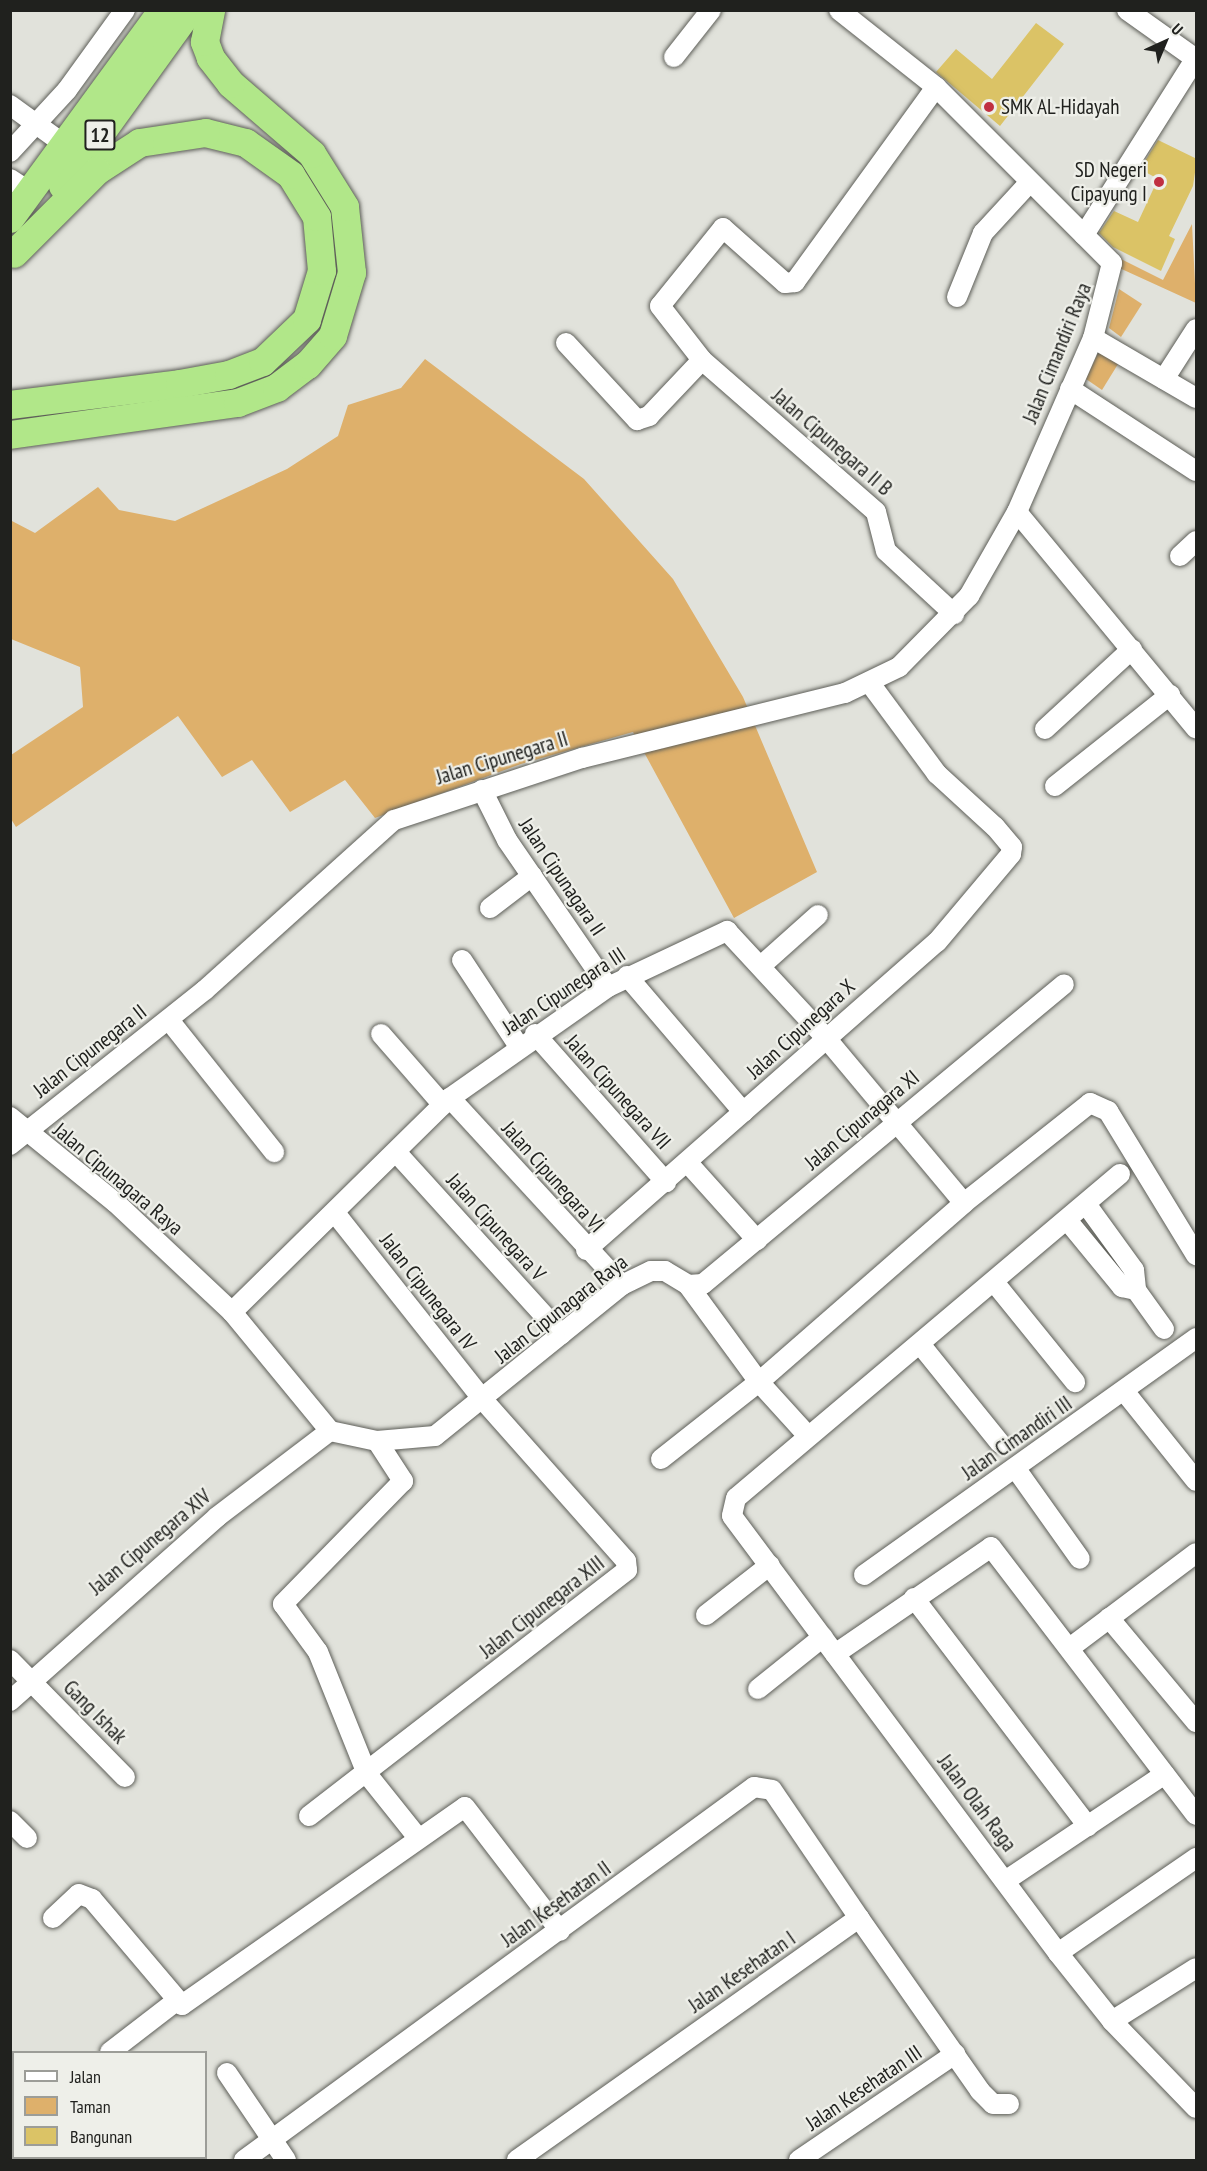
<!DOCTYPE html>
<style>
body{margin:0}
#map{position:relative;width:1207px;height:2171px;overflow:hidden;background:#e1e2db;font-family:"PT Sans Narrow",sans-serif}
div>[style]{position:absolute}
.green>*{inset:0;background:#deb06b}
.building>*{inset:0;background:#dbc366}
.roads{filter:drop-shadow(0 0 2px #5d5e58) drop-shadow(0 0 2px #5d5e58)}
.minor>*{height:20px;margin:-10px;padding:0 10px;transform-origin:10px;border-radius:10px;background:#fff}
.highway>*{height:28px;margin:-14px;padding:0 14px;transform-origin:14px;border-radius:14px;background:#b1e789}
.dots>*{width:16px;height:16px;translate:-50% -50%;box-sizing:border-box;border:3px solid #eeefe9;border-radius:50%}
span{translate:-50% -50%;white-space:nowrap;text-align:center;line-height:1.15;-webkit-text-stroke:4.5px #eeefe9;paint-order:stroke}
.shield-label span{padding:2px 4px;background:#eeefe9;border:2px solid;border-radius:4px;-webkit-text-stroke-width:0}
.shield-label{font-size:20px;color:#20211e;font-weight:700}
.poi-label{font-size:21px;color:#20211e}
.left{translate:0 -50%;text-align:left}
.right{translate:-100% -50%;text-align:right}
.street-label{font-size:21px;color:#20211e}
.frame{position:absolute;inset:0;border:12px solid #20211e;pointer-events:none}
.legend{position:absolute;left:12px;top:2051px;width:195px;height:108px;box-sizing:border-box;background:#eeefe9;border:2px solid #9c9d98;margin:0;padding:8px 10px;list-style:none;font-size:18px;color:#20211e}
.legend li{display:flex;align-items:center;gap:12px;height:30px}
.legend b{width:30px;border:2px solid #9c9d98}
.north{position:absolute;left:1135px;top:12px;width:60px;height:60px;-webkit-text-stroke:4px #eeefe9;paint-order:stroke;rotate:44deg;font-size:16px;font-weight:700;line-height:24px;text-align:center;color:#20211e}
.north::after{content:'';display:block;margin:auto;width:21px;height:27px;background:#20211e;clip-path:polygon(50% 0,100% 100%,50% 72%,0 100%)}
</style>
<div id="map">
<div class="green">
<div style="clip-path:polygon(1192px 224px,1196px 303px,1115px 266px,1109px 253px,1163px 280px)"></div>
<div style="clip-path:polygon(1119px 289px,1142px 304px,1121px 337px,1109px 328px)"></div>
<div style="clip-path:polygon(1100px 349px,1123px 356px,1102px 390px,1086px 379px)"></div>
<div style="clip-path:polygon(425px 359px,584px 479px,673px 579px,743px 697px,817px 872px,734px 918px,633px 732px,521px 764px,375px 818px,345px 780px,290px 812px,252px 760px,222px 777px,178px 716px,16px 827px,11px 819px,11px 755px,83px 707px,80px 667px,11px 639px,10px 520px,35px 533px,98px 487px,119px 510px,175px 521px,287px 469px,338px 436px,348px 405px,401px 388px)"></div>
</div>
<div class="building">
<div style="clip-path:polygon(1036px 23px,1064px 44px,1000px 126px,936px 72px,956px 49px,992px 79px)"></div>
<div style="clip-path:polygon(1158px 140px,1197px 159px,1193px 186px,1169px 236px,1175px 239px,1161px 271px,1113px 247px,1099px 233px,1114px 211px,1138px 222px,1158px 179px,1140px 169px)"></div>
</div>
<div class="roads">
<div class="minor">
<div style="left:839px;top:10px;width:124px;rotate:38.4deg"></div>
<div style="left:936px;top:87px;width:249px;rotate:45deg"></div>
<div style="left:1112px;top:263px;width:77px;rotate:104.2deg"></div>
<div style="left:1093px;top:338px;width:190px;rotate:113.6deg"></div>
<div style="left:1017px;top:512px;width:281px;rotate:50.4deg"></div>
<div style="left:1127px;top:10px;width:85px;rotate:35.4deg"></div>
<div style="left:674px;top:57px;width:60px;rotate:-51.8deg"></div>
<div style="left:936px;top:87px;width:241px;rotate:125.9deg"></div>
<div style="left:795px;top:282px;width:10px;rotate:174deg"></div>
<div style="left:785px;top:283px;width:83px;rotate:-138.4deg"></div>
<div style="left:723px;top:228px;width:100px;rotate:128.9deg"></div>
<div style="left:660px;top:306px;width:68px;rotate:52.1deg"></div>
<div style="left:702px;top:360px;width:231px;rotate:41.1deg"></div>
<div style="left:876px;top:512px;width:40px;rotate:75.6deg"></div>
<div style="left:886px;top:551px;width:93px;rotate:42.8deg"></div>
<div style="left:10px;top:105px;width:68px;rotate:36deg"></div>
<div style="left:10px;top:152px;width:84px;rotate:-47.4deg"></div>
<div style="left:67px;top:90px;width:99px;rotate:-54.1deg"></div>
<div style="left:10px;top:179px;width:24px;rotate:33deg"></div>
<div style="left:1084px;top:235px;width:209px;rotate:-57.7deg"></div>
<div style="left:957px;top:297px;width:69px;rotate:-67.9deg"></div>
<div style="left:983px;top:233px;width:68px;rotate:-47.4deg"></div>
<div style="left:1093px;top:338px;width:119px;rotate:30.2deg"></div>
<div style="left:566px;top:343px;width:105px;rotate:47.3deg"></div>
<div style="left:637px;top:420px;width:13px;rotate:-18deg"></div>
<div style="left:649px;top:416px;width:77px;rotate:-46.6deg"></div>
<div style="left:1164px;top:379px;width:59px;rotate:-57.4deg"></div>
<div style="left:1070px;top:389px;width:150px;rotate:33.1deg"></div>
<div style="left:1180px;top:556px;width:22px;rotate:-43deg"></div>
<div style="left:1045px;top:729px;width:118px;rotate:-42.6deg"></div>
<div style="left:1055px;top:786px;width:147px;rotate:-38.4deg"></div>
<div style="left:482px;top:790px;width:56px;rotate:63.4deg"></div>
<div style="left:507px;top:840px;width:178px;rotate:55.5deg"></div>
<div style="left:490px;top:908px;width:53px;rotate:-37.3deg"></div>
<div style="left:462px;top:960px;width:105px;rotate:56.6deg"></div>
<div style="left:762px;top:965px;width:75px;rotate:-41.8deg"></div>
<div style="left:627px;top:976px;width:179px;rotate:49.5deg"></div>
<div style="left:169px;top:1020px;width:169px;rotate:51.5deg"></div>
<div style="left:381px;top:1034px;width:94px;rotate:48.9deg"></div>
<div style="left:535px;top:1034px;width:198px;rotate:48.5deg"></div>
<div style="left:450px;top:1098px;width:254px;rotate:47.4deg"></div>
<div style="left:10px;top:1117px;width:136px;rotate:39.1deg"></div>
<div style="left:116px;top:1203px;width:159px;rotate:43.2deg"></div>
<div style="left:232px;top:1312px;width:154px;rotate:50.5deg"></div>
<div style="left:330px;top:1431px;width:48px;rotate:12deg"></div>
<div style="left:377px;top:1441px;width:58px;rotate:-4.9deg"></div>
<div style="left:435px;top:1436px;width:240px;rotate:-38.9deg"></div>
<div style="left:622px;top:1285px;width:32px;rotate:-26deg"></div>
<div style="left:651px;top:1271px;width:14px"></div>
<div style="left:665px;top:1271px;width:27px;rotate:31deg"></div>
<div style="left:688px;top:1285px;width:120px;rotate:53.8deg"></div>
<div style="left:759px;top:1382px;width:272px;rotate:-41.1deg"></div>
<div style="left:964px;top:1203px;width:161px;rotate:-38.4deg"></div>
<div style="left:1090px;top:1103px;width:20px;rotate:24deg"></div>
<div style="left:1108px;top:1111px;width:169px;rotate:58.6deg"></div>
<div style="left:10px;top:1145px;width:249px;rotate:-38.5deg"></div>
<div style="left:205px;top:990px;width:254px;rotate:-42deg"></div>
<div style="left:394px;top:820px;width:198px;rotate:-18.3deg"></div>
<div style="left:582px;top:758px;width:271px;rotate:-13.9deg"></div>
<div style="left:845px;top:693px;width:60px;rotate:-25.7deg"></div>
<div style="left:899px;top:667px;width:100px;rotate:-45.4deg"></div>
<div style="left:969px;top:596px;width:97px;rotate:-60.3deg"></div>
<div style="left:396px;top:1152px;width:246px;rotate:47.8deg"></div>
<div style="left:687px;top:1162px;width:105px;rotate:48.1deg"></div>
<div style="left:1120px;top:1174px;width:502px;rotate:139.84deg"></div>
<div style="left:736px;top:1498px;width:18px;rotate:103deg"></div>
<div style="left:732px;top:1516px;width:545px;rotate:53.28deg"></div>
<div style="left:1058px;top:1953px;width:87px;rotate:51.5deg"></div>
<div style="left:1112px;top:2021px;width:121px;rotate:46deg"></div>
<div style="left:1086px;top:1204px;width:82px;rotate:54deg"></div>
<div style="left:1134px;top:1270px;width:20px;rotate:84deg"></div>
<div style="left:1136px;top:1290px;width:48px;rotate:54.3deg"></div>
<div style="left:1067px;top:1220px;width:87px;rotate:50.6deg"></div>
<div style="left:1122px;top:1287px;width:14px;rotate:12deg"></div>
<div style="left:586px;top:1250px;width:467px;rotate:-41.3deg"></div>
<div style="left:937px;top:942px;width:115px;rotate:-49.9deg"></div>
<div style="left:1011px;top:854px;width:7px;rotate:-82deg"></div>
<div style="left:1012px;top:847px;width:26px;rotate:-130deg"></div>
<div style="left:995px;top:827px;width:79px;rotate:-137.6deg"></div>
<div style="left:937px;top:774px;width:114px;rotate:-126.5deg"></div>
<div style="left:994px;top:1282px;width:129px;rotate:51deg"></div>
<div style="left:688px;top:1285px;width:15px;rotate:-4deg"></div>
<div style="left:703px;top:1284px;width:469px;rotate:-39.7deg"></div>
<div style="left:232px;top:1312px;width:305px;rotate:-44.5deg"></div>
<div style="left:450px;top:1098px;width:193px;rotate:-35.1deg"></div>
<div style="left:608px;top:987px;width:132px;rotate:-25.2deg"></div>
<div style="left:727px;top:931px;width:146px;rotate:47.2deg"></div>
<div style="left:826px;top:1038px;width:215px;rotate:50.1deg"></div>
<div style="left:920px;top:1344px;width:127px;rotate:51.1deg"></div>
<div style="left:1124px;top:1391px;width:115px;rotate:51.3deg"></div>
<div style="left:377px;top:1441px;width:48px;rotate:57deg"></div>
<div style="left:403px;top:1481px;width:172px;rotate:134.3deg"></div>
<div style="left:283px;top:1604px;width:59px;rotate:53.9deg"></div>
<div style="left:318px;top:1652px;width:131px;rotate:68.1deg"></div>
<div style="left:367px;top:1774px;width:82px;rotate:51.4deg"></div>
<div style="left:661px;top:1459px;width:125px;rotate:-38.2deg"></div>
<div style="left:759px;top:1382px;width:73px;rotate:47.8deg"></div>
<div style="left:1016px;top:1469px;width:110px;rotate:54.6deg"></div>
<div style="left:864px;top:1575px;width:408px;rotate:-35.5deg"></div>
<div style="left:914px;top:1598px;width:287px;rotate:52.7deg"></div>
<div style="left:706px;top:1615px;width:81px;rotate:-38deg"></div>
<div style="left:1109px;top:1618px;width:136px;rotate:50.1deg"></div>
<div style="left:1071px;top:1647px;width:156px;rotate:-36.9deg"></div>
<div style="left:835px;top:1654px;width:189px;rotate:-34.4deg"></div>
<div style="left:991px;top:1547px;width:337px;rotate:52.6deg"></div>
<div style="left:10px;top:1660px;width:164px;rotate:45.5deg"></div>
<div style="left:758px;top:1689px;width:83px;rotate:-38.7deg"></div>
<div style="left:10px;top:1701px;width:277px;rotate:-41.6deg"></div>
<div style="left:217px;top:1517px;width:142px;rotate:-37.3deg"></div>
<div style="left:309px;top:1816px;width:402px;rotate:-37.7deg"></div>
<div style="left:627px;top:1570px;width:9px;rotate:-96deg"></div>
<div style="left:626px;top:1561px;width:214px;rotate:-131.6deg"></div>
<div style="left:484px;top:1401px;width:240px;rotate:-128.4deg"></div>
<div style="left:10px;top:1821px;width:24px;rotate:45deg"></div>
<div style="left:1005px;top:1881px;width:192px;rotate:-33.8deg"></div>
<div style="left:53px;top:1918px;width:35px;rotate:-43deg"></div>
<div style="left:79px;top:1894px;width:14px;rotate:21deg"></div>
<div style="left:92px;top:1899px;width:139px;rotate:49.7deg"></div>
<div style="left:182px;top:2005px;width:345px;rotate:-35deg"></div>
<div style="left:465px;top:1807px;width:156px;rotate:52.5deg"></div>
<div style="left:1058px;top:1953px;width:168px;rotate:-34.5deg"></div>
<div style="left:1112px;top:2021px;width:99px;rotate:-32.2deg"></div>
<div style="left:110px;top:2052px;width:82px;rotate:-37.6deg"></div>
<div style="left:227px;top:2073px;width:105px;rotate:55.9deg"></div>
<div style="left:10px;top:2158px;width:4px;rotate:34deg"></div>
<div style="left:138px;top:2158px;width:3px;rotate:45deg"></div>
<div style="left:244px;top:2160px;width:632px;rotate:-36.18deg"></div>
<div style="left:754px;top:1787px;width:18px;rotate:9deg"></div>
<div style="left:772px;top:1790px;width:155px;rotate:55.8deg"></div>
<div style="left:517px;top:2160px;width:419px;rotate:-35.3deg"></div>
<div style="left:859px;top:1918px;width:211px;rotate:55deg"></div>
<div style="left:980px;top:2091px;width:18px;rotate:45deg"></div>
<div style="left:993px;top:2104px;width:16px"></div>
<div style="left:799px;top:2160px;width:189px;rotate:-34.2deg"></div>
</div>
<div class="highway">
<div style="left:63px;top:186px;width:217px;rotate:-54.2deg"></div>
<div style="left:10px;top:219px;width:259px;rotate:-53.8deg"></div>
<div style="left:10px;top:405px;width:171px;rotate:-7deg"></div>
<div style="left:180px;top:384px;width:50px;rotate:-10.4deg"></div>
<div style="left:229px;top:375px;width:36px;rotate:-21deg"></div>
<div style="left:263px;top:362px;width:61px;rotate:-43.7deg"></div>
<div style="left:307px;top:320px;width:51px;rotate:-73deg"></div>
<div style="left:322px;top:271px;width:54px;rotate:-95.3deg"></div>
<div style="left:317px;top:217px;width:49px;rotate:-121.8deg"></div>
<div style="left:291px;top:175px;width:55px;rotate:-144.6deg"></div>
<div style="left:246px;top:143px;width:41px;rotate:-166deg"></div>
<div style="left:206px;top:133px;width:67px;rotate:171.4deg"></div>
<div style="left:140px;top:143px;width:51px;rotate:146.9deg"></div>
<div style="left:97px;top:171px;width:117px;rotate:135deg"></div>
<div style="left:10px;top:435px;width:230px;rotate:-8deg"></div>
<div style="left:238px;top:403px;width:42px;rotate:-21deg"></div>
<div style="left:277px;top:388px;width:39px;rotate:-37deg"></div>
<div style="left:308px;top:365px;width:38px;rotate:-49deg"></div>
<div style="left:333px;top:336px;width:66px;rotate:-73.2deg"></div>
<div style="left:352px;top:273px;width:66px;rotate:-96.1deg"></div>
<div style="left:345px;top:207px;width:62px;rotate:-121.9deg"></div>
<div style="left:312px;top:154px;width:107px;rotate:-139.2deg"></div>
<div style="left:231px;top:84px;width:33px;rotate:-128deg"></div>
<div style="left:211px;top:58px;width:17px;rotate:-111deg"></div>
<div style="left:205px;top:42px;width:33px;rotate:-79deg"></div>
</div>
</div>
<div class="dots">
<div style="left:989px;top:107px;background:#c03040"></div>
<div style="left:1159px;top:182px;background:#c03040"></div>
</div>
<div class="shield-label">
<span style="left:100px;top:135px">12</span>
</div>
<div class="poi-label">
<span class="left" style="left:1001px;top:107px">SMK AL-Hidayah</span>
<span class="right" style="left:1147px;top:182px">SD Negeri<br>Cipayung I</span>
</div>
<div class="street-label">
<span style="left:1057px;top:353px;rotate:-68deg">Jalan Cimandiri Raya</span>
<span style="left:832px;top:442px;rotate:41deg">Jalan Cipunegara II B</span>
<span style="left:502px;top:758px;rotate:-17deg">Jalan Cipunegara II</span>
<span style="left:562px;top:877px;rotate:56deg">Jalan Cipunagara II</span>
<span style="left:564px;top:991px;rotate:-33deg">Jalan Cipunegara III</span>
<span style="left:801px;top:1029px;rotate:-42deg">Jalan Cipunegara X</span>
<span style="left:90px;top:1051px;rotate:-38deg">Jalan Cipunegara II</span>
<span style="left:618px;top:1092px;rotate:48deg">Jalan Cipunegara VII</span>
<span style="left:862px;top:1120px;rotate:-40deg">Jalan Cipunagara XI</span>
<span style="left:553px;top:1177px;rotate:48deg">Jalan Cipunegara VI</span>
<span style="left:118px;top:1179px;rotate:40deg">Jalan Cipunagara Raya</span>
<span style="left:496px;top:1227px;rotate:48deg">Jalan Cipunegara V</span>
<span style="left:428px;top:1292px;rotate:52deg">Jalan Cipunegara IV</span>
<span style="left:561px;top:1309px;rotate:-38deg">Jalan Cipunagara Raya</span>
<span style="left:1017px;top:1438px;rotate:-35deg">Jalan Cimandiri III</span>
<span style="left:150px;top:1542px;rotate:-40deg">Jalan Cipunegara XIV</span>
<span style="left:542px;top:1607px;rotate:-38deg">Jalan Cipunegara XIII</span>
<span style="left:95px;top:1712px;rotate:45deg">Gang Ishak</span>
<span style="left:977px;top:1803px;rotate:53deg">Jalan Olah Raga</span>
<span style="left:556px;top:1904px;rotate:-36deg">Jalan Kesehatan II</span>
<span style="left:742px;top:1972px;rotate:-35deg">Jalan Kesehatan I</span>
<span style="left:864px;top:2088px;rotate:-34deg">Jalan Kesehatan III</span>
</div>
<div class="frame"></div>
<ul class="legend">
<li><b style="height:8px;background:#fff"></b>Jalan</li>
<li><b style="height:16px;background:#deb06b"></b>Taman</li>
<li><b style="height:16px;background:#dbc366"></b>Bangunan</li>
</ul>
<div class="north">U</div>
</div>
